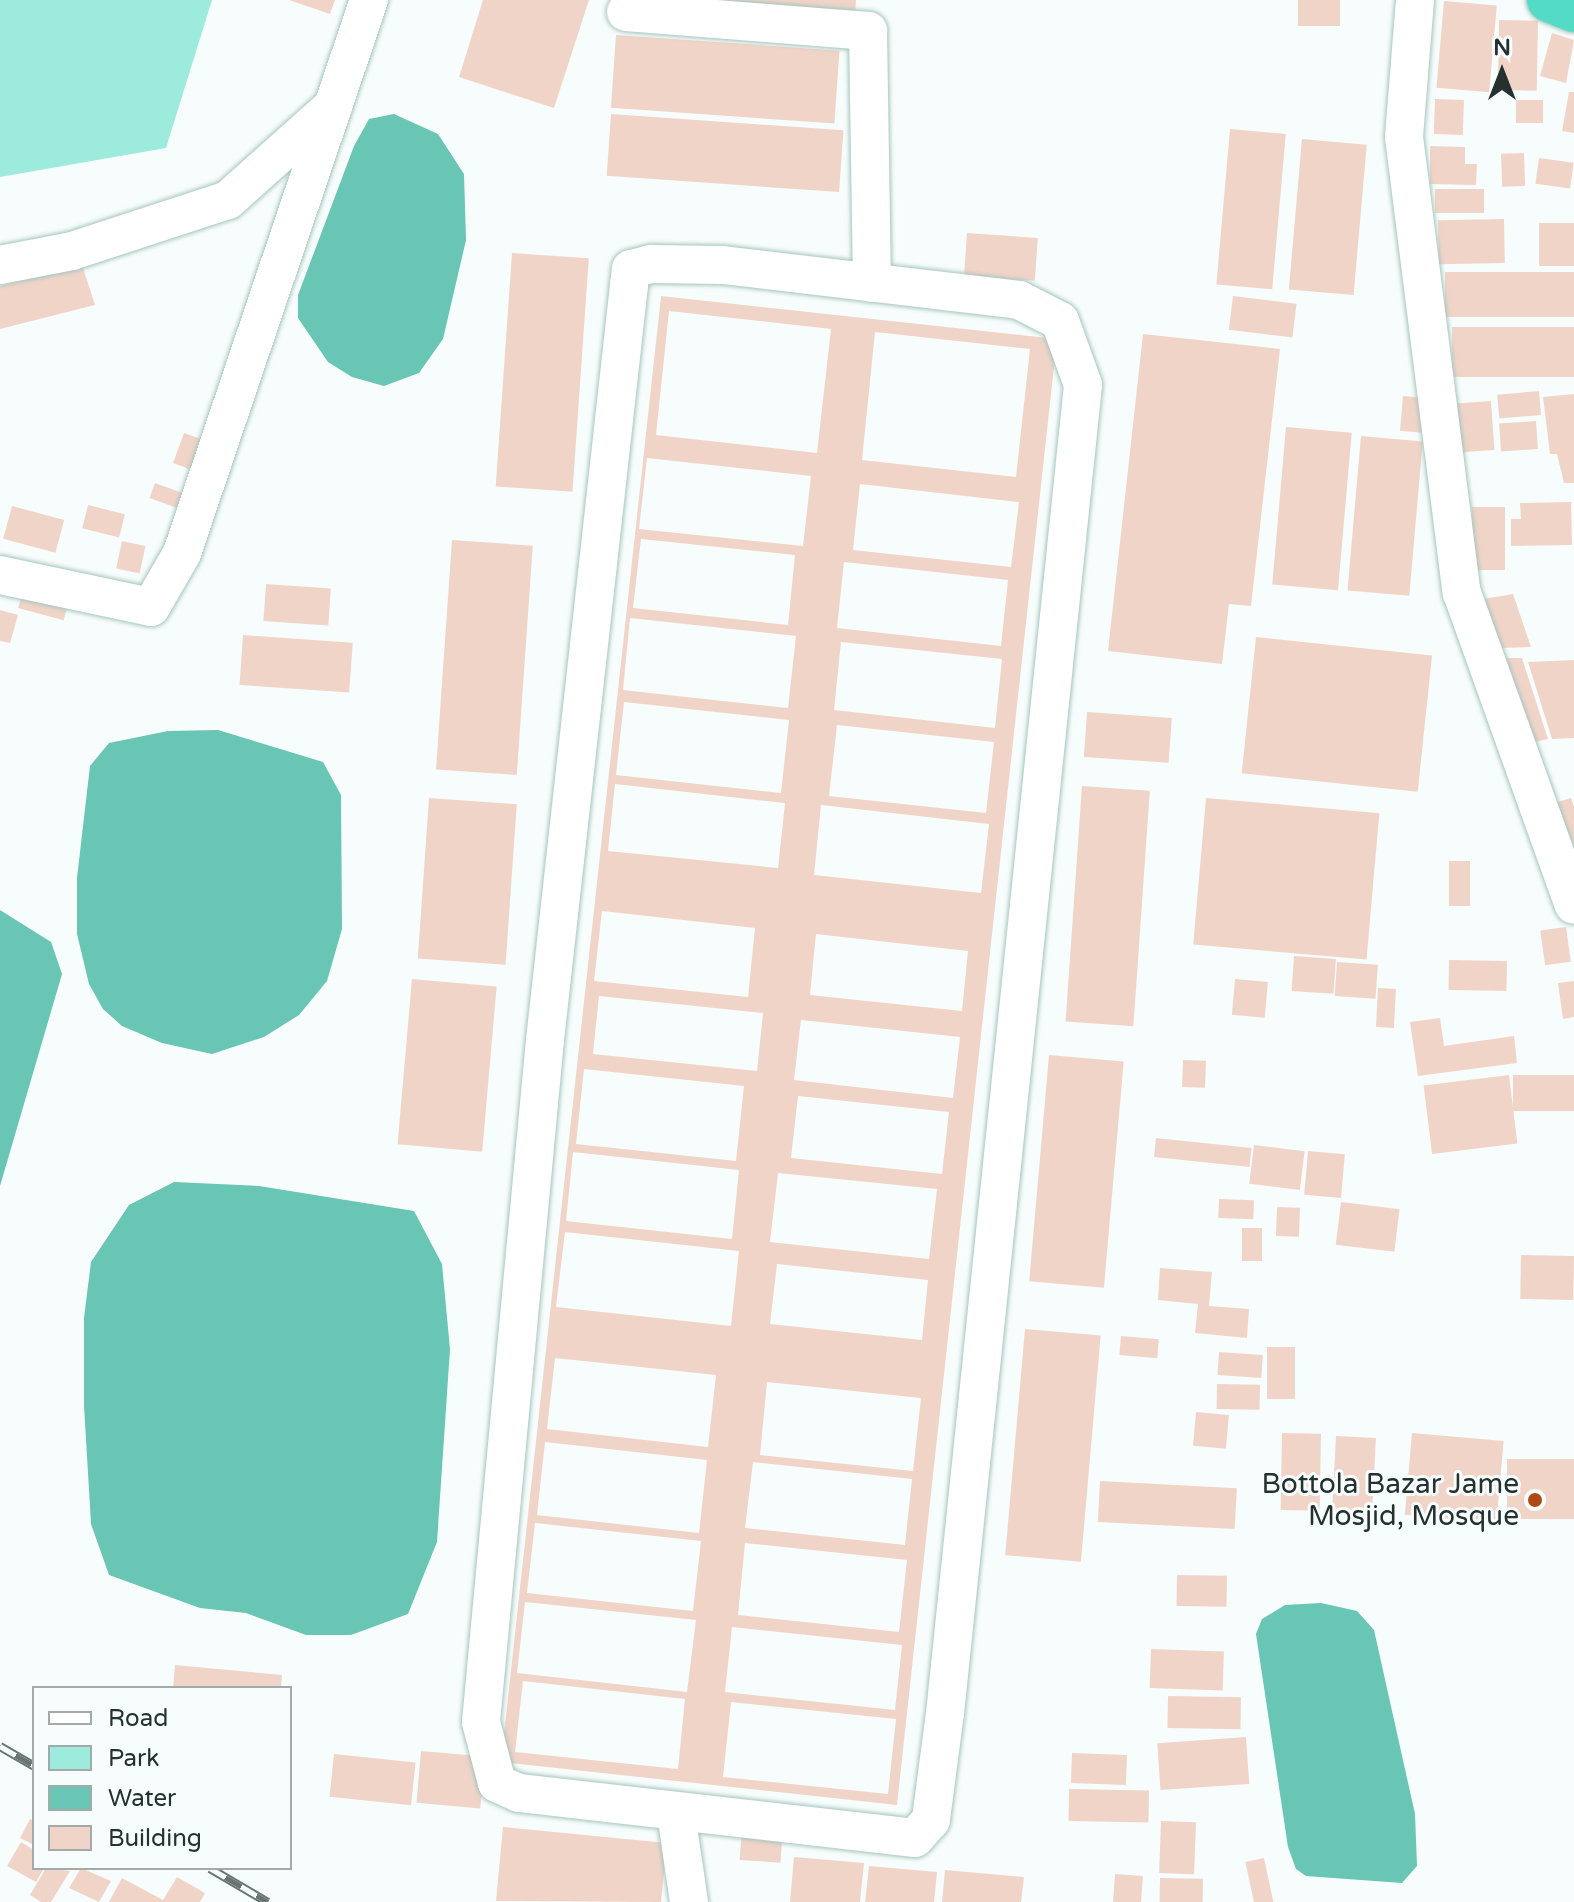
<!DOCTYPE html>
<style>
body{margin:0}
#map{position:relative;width:1574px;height:1902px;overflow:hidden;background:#f7fdfc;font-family:"Varela Round",sans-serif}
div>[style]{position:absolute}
.green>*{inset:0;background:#9debdc}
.water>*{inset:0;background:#69c5b4}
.building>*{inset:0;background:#f1d4c8;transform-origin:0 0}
.roads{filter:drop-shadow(0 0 2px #a5c5be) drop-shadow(0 0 2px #a5c5be)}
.minor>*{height:38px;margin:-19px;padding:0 19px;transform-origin:19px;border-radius:19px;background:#fff}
.highway>*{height:44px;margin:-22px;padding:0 22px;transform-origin:22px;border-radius:22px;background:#54dbc5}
.rail>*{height:9px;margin-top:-4.5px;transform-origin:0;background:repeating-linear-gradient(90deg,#f7fdfc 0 18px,#6a7573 0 36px);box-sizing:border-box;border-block:2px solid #6a7573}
.dots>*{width:22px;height:22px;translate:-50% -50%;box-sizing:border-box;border:4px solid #f7fdfc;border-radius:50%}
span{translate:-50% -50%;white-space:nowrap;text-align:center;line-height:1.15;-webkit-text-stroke:6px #f7fdfc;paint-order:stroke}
.poi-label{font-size:28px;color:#24312e}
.right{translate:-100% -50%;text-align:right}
.legend{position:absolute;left:32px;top:1686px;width:260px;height:184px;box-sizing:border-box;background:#f7fdfc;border:2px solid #a3abaa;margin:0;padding:10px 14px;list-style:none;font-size:24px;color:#24312e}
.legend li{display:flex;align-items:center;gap:16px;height:40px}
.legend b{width:40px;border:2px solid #a3abaa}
.north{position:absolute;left:1462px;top:32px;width:80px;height:80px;-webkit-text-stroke:6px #f7fdfc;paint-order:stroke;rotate:0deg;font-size:22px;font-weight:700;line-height:32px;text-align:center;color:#24312e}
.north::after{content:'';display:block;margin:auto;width:28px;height:36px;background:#24312e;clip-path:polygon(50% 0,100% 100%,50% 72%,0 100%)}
</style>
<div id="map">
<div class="green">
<div style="clip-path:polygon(0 0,212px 0,166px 148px,0 177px)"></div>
</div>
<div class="water">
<div style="clip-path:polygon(394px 114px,438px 134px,464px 174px,466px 240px,443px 339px,419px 373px,384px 386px,352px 377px,328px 362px,298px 318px,298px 295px,354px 146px,369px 119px)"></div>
<div style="clip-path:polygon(218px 730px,323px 762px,341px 795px,342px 929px,327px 981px,299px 1015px,264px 1037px,212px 1054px,162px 1043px,122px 1026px,103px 1009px,89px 984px,77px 934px,77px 878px,90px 766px,109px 743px,168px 731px)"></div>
<div style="clip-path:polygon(0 910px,51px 942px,62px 974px,0 1186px)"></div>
<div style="clip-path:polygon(174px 1182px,259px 1186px,414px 1211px,442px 1264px,450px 1349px,437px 1542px,408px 1614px,351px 1635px,306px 1635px,246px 1613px,200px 1608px,109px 1575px,91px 1524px,84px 1405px,84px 1318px,91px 1262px,129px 1205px)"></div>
<div style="clip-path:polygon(1321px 1603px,1357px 1611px,1374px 1630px,1415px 1814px,1417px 1866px,1402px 1883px,1306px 1876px,1296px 1869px,1288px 1847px,1256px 1634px,1262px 1619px,1285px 1605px)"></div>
</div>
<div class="building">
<div style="clip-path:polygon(289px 0,335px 0,330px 14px)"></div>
<div style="clip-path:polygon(483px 0,589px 0,554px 108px,459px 77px)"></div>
<div style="clip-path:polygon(711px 0,856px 0,855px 18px)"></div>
<div style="left:1298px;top:0;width:42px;height:26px"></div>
<div style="left:1444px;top:1px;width:53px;height:87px;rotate:5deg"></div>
<div style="left:1499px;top:20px;width:39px;height:70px;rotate:1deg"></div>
<div style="clip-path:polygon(1552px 33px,1574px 40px,1566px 83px,1540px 76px)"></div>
<div style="left:616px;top:35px;width:224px;height:73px;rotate:4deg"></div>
<div style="clip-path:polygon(1569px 92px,1574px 92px,1574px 133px,1562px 131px)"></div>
<div style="left:1435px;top:99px;width:29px;height:35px;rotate:2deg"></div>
<div style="left:1516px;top:100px;width:27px;height:23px"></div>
<div style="left:611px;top:114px;width:233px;height:62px;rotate:4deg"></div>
<div style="left:1230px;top:129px;width:56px;height:156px;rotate:5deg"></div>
<div style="left:1302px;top:139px;width:65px;height:151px;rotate:5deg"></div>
<div style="clip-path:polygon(1430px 146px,1465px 147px,1465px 164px,1477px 164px,1476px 185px,1430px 184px)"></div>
<div style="left:1524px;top:153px;width:33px;height:23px;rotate:88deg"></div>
<div style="left:1539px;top:158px;width:35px;height:26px;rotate:8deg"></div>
<div style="left:1435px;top:189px;width:49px;height:24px"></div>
<div style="left:1504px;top:219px;width:44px;height:66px;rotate:89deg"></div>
<div style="left:1574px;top:223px;width:43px;height:35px;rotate:90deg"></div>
<div style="left:967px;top:233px;width:71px;height:43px;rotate:4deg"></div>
<div style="left:512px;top:253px;width:77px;height:234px;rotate:4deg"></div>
<div style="clip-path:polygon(82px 265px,95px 305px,0 329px,0 286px)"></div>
<div style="left:1574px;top:272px;width:45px;height:129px;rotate:90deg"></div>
<div style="clip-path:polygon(evenodd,661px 296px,1057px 339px,897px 1805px,501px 1762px,661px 296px,669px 311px,831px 329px,817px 453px,656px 435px,669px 311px,661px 296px,875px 332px,1030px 349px,1016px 477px,862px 460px,875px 332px,661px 296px,647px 458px,811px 476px,803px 546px,639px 529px,647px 458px,661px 296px,860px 484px,1019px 502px,1011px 567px,853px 550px,860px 484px,661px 296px,641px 539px,795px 555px,788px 625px,633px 608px,641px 539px,661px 296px,844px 562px,1008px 580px,1001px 646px,837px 628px,844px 562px,661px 296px,630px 618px,796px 636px,788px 708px,623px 690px,630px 618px,661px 296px,841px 642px,1002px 659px,995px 728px,834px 710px,841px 642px,661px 296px,624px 702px,789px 720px,781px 793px,616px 775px,624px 702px,661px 296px,837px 725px,994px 742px,986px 813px,829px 796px,837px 725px,661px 296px,615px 784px,785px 803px,778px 868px,608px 851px,615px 784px,661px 296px,821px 805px,989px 824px,981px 893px,814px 875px,821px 805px,661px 296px,602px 911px,755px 928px,748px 997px,594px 981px,602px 911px,661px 296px,816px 934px,968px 951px,962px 1011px,810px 995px,816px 934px,661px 296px,599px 996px,763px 1013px,757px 1071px,593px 1054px,599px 996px,661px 296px,801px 1020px,960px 1037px,953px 1098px,794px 1080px,801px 1020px,661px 296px,584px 1069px,744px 1086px,736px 1161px,576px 1144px,584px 1069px,661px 296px,798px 1096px,949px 1112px,942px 1174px,791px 1158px,798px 1096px,661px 296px,573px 1152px,739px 1170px,732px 1239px,566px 1221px,573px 1152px,661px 296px,778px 1173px,937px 1189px,929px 1259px,770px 1242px,778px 1173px,661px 296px,565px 1232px,739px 1251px,731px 1326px,556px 1307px,565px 1232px,661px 296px,777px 1264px,928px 1280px,922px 1340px,770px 1324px,777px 1264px,661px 296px,555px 1358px,716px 1375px,708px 1447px,547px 1429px,555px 1358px,661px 296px,767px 1382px,921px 1398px,913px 1471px,760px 1455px,767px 1382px,661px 296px,545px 1442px,707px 1460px,699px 1533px,537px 1515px,545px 1442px,661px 296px,753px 1462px,912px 1479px,905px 1545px,745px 1528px,753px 1462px,661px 296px,535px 1523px,701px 1541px,693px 1611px,527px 1593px,535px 1523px,661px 296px,745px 1543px,907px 1560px,899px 1632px,738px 1615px,745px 1543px,661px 296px,525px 1602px,696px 1620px,687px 1692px,517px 1673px,525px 1602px,661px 296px,732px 1627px,902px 1645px,895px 1710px,725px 1692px,732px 1627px,661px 296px,523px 1681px,685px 1699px,678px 1769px,515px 1752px,523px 1681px,661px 296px,731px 1702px,896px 1719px,888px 1794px,723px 1777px,731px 1702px)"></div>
<div style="left:1233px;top:296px;width:64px;height:34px;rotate:7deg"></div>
<div style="left:1574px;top:327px;width:50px;height:122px;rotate:90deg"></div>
<div style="clip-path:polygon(1143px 334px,1280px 349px,1251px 606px,1229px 604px,1222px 664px,1108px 651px)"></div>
<div style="left:1539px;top:391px;width:24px;height:42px;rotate:85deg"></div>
<div style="clip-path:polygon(1574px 394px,1574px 483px,1564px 483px,1557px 454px,1550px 454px,1543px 397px)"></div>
<div style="left:1403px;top:396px;width:25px;height:35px;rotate:5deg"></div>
<div style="left:1491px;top:401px;width:49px;height:38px;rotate:86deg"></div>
<div style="left:1536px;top:421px;width:28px;height:37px;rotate:86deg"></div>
<div style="left:1286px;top:427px;width:66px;height:158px;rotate:5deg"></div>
<div style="left:184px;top:433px;width:20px;height:32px;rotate:20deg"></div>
<div style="left:1361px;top:436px;width:62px;height:155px;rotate:5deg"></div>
<div style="left:155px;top:483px;width:33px;height:16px;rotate:20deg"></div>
<div style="clip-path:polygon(1571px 502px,1572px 545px,1511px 546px,1511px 519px,1521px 519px,1520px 503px)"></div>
<div style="left:88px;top:505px;width:38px;height:24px;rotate:14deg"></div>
<div style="left:12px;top:506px;width:54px;height:34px;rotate:15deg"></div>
<div style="left:1472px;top:507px;width:33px;height:63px"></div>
<div style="left:452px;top:540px;width:81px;height:230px;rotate:4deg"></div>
<div style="left:122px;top:541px;width:24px;height:28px;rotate:12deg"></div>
<div style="left:25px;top:583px;width:47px;height:26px;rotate:15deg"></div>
<div style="left:266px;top:584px;width:65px;height:37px;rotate:4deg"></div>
<div style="clip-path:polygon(1513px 594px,1531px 647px,1501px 648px,1484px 599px)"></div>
<div style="clip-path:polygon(0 610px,18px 615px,10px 643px,0 641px)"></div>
<div style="left:243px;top:635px;width:110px;height:50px;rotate:4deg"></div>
<div style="left:1256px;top:637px;width:177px;height:137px;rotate:6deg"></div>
<div style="clip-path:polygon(1503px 658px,1522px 658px,1548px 739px,1527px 744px)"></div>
<div style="clip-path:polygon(1574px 660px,1574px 738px,1552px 739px,1528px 662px)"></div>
<div style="left:1087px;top:712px;width:85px;height:45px;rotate:4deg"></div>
<div style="left:1082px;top:786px;width:68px;height:236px;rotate:4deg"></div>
<div style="left:429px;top:798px;width:88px;height:161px;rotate:4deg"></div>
<div style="left:1206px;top:798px;width:174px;height:147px;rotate:5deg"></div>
<div style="clip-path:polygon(1571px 798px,1574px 807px,1574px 860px,1542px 807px)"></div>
<div style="left:1449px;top:861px;width:21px;height:45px"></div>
<div style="left:1566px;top:927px;width:35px;height:26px;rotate:82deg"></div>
<div style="left:1294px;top:956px;width:42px;height:35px;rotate:4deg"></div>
<div style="left:1449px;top:960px;width:58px;height:30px;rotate:1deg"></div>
<div style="left:1337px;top:962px;width:41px;height:34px;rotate:4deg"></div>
<div style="left:412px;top:979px;width:85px;height:166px;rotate:5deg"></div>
<div style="left:1235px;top:979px;width:33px;height:36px;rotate:5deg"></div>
<div style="clip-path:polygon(1574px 981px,1574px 1017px,1563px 1019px,1558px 983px)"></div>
<div style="left:1378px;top:988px;width:18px;height:39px;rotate:3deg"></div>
<div style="clip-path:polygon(1440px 1018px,1444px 1046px,1514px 1036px,1517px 1063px,1418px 1076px,1410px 1022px)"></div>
<div style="left:1049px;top:1055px;width:75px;height:227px;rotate:5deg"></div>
<div style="left:1183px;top:1060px;width:23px;height:27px;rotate:2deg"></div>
<div style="left:1509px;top:1075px;width:69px;height:86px;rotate:83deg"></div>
<div style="left:1574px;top:1075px;width:36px;height:61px;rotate:90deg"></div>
<div style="left:1156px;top:1138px;width:96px;height:19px;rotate:6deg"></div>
<div style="left:1254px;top:1145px;width:51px;height:39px;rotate:7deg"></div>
<div style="left:1308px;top:1151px;width:37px;height:44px;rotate:5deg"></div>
<div style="left:1219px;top:1199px;width:35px;height:19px;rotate:2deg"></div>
<div style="left:1341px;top:1202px;width:59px;height:43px;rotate:7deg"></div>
<div style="left:1277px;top:1207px;width:23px;height:29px;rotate:2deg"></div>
<div style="left:1242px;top:1228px;width:20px;height:33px"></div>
<div style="left:1521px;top:1255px;width:53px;height:44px;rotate:1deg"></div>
<div style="clip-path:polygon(1160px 1268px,1212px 1272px,1209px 1306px,1249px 1309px,1247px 1338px,1195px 1333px,1198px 1304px,1158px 1300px)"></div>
<div style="left:1025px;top:1329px;width:76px;height:227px;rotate:5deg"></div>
<div style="left:1121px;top:1336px;width:38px;height:19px;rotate:5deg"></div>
<div style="left:1267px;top:1347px;width:28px;height:52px"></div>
<div style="left:1219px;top:1352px;width:44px;height:23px;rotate:4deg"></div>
<div style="left:1217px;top:1384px;width:43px;height:25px;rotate:1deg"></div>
<div style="left:1196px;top:1412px;width:33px;height:34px;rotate:5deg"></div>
<div style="left:1282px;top:1433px;width:39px;height:77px;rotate:1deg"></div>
<div style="left:1412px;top:1433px;width:92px;height:82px;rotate:5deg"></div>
<div style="left:1336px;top:1436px;width:40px;height:78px;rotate:3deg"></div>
<div style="left:1574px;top:1459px;width:60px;height:67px;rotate:90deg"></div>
<div style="left:1100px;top:1481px;width:137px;height:41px;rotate:3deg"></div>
<div style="left:1177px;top:1575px;width:50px;height:31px;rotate:1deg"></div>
<div style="left:1151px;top:1649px;width:73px;height:39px;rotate:2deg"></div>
<div style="clip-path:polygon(175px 1665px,282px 1675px,281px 1688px,173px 1688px)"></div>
<div style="left:1168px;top:1696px;width:73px;height:32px;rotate:1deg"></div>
<div style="left:1246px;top:1737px;width:47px;height:89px;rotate:86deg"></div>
<div style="left:421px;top:1751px;width:64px;height:52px;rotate:5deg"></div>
<div style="left:1072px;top:1753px;width:55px;height:30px;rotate:2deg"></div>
<div style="left:334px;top:1754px;width:82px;height:43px;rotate:6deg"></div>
<div style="left:1069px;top:1789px;width:80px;height:32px;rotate:1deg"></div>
<div style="clip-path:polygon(30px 1819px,34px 1821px,34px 1845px,20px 1838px)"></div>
<div style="left:1161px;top:1821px;width:35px;height:52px;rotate:2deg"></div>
<div style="left:742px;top:1826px;width:41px;height:34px;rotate:4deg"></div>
<div style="clip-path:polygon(503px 1827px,667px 1843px,661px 1902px,496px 1901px)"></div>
<div style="clip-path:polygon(21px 1842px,34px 1850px,34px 1868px,44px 1868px,36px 1882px,7px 1866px)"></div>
<div style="clip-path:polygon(794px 1857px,864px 1863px,860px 1902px,790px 1902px)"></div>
<div style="left:1264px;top:1858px;width:45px;height:19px;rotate:78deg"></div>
<div style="clip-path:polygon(869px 1866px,937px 1872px,934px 1902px,865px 1902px)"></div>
<div style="clip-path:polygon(46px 1868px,70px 1871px,51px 1902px,41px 1902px,30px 1895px)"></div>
<div style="clip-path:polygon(81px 1868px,111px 1881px,99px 1902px,69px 1888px)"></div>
<div style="clip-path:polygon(945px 1870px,1024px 1877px,1021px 1902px,942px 1902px)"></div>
<div style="left:1115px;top:1874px;width:28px;height:28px;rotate:4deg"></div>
<div style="clip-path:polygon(177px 1877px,205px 1893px,200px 1902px,109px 1902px,122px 1878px,163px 1900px)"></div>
<div style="left:1160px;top:1878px;width:43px;height:24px;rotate:1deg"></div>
</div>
<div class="roads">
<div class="minor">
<div style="left:1415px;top:0;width:137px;rotate:94.6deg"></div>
<div style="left:1404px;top:137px;width:460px;rotate:82.8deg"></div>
<div style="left:1462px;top:593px;width:331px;rotate:70.3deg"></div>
<div style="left:626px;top:12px;width:243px;rotate:4.5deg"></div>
<div style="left:868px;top:31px;width:252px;rotate:89.1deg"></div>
<div style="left:651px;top:264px;width:72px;rotate:0.8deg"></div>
<div style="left:723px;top:265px;width:298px;rotate:6.7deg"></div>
<div style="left:1019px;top:300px;width:46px;rotate:27.1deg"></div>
<div style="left:1060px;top:321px;width:68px;rotate:70.2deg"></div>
<div style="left:1083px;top:385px;width:1335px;rotate:95.93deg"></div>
<div style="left:945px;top:1713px;width:108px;rotate:97.5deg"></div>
<div style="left:931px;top:1820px;width:24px;rotate:132deg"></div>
<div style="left:915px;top:1838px;width:399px;rotate:-173.5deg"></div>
<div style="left:519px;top:1793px;width:24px;rotate:-156deg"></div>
<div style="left:497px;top:1783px;width:63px;rotate:-104.7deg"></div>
<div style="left:481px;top:1722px;width:685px;rotate:-84.64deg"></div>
<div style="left:545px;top:1040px;width:760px;rotate:-83.65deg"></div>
<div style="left:629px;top:285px;width:16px;rotate:-83deg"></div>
<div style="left:631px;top:269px;width:21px;rotate:-14deg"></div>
<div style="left:0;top:265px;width:73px;rotate:-11deg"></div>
<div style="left:72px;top:251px;width:164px;rotate:-18.1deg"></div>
<div style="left:228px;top:200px;width:141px;rotate:-41.8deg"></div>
<div style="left:0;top:575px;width:154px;rotate:12deg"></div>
<div style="left:151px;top:607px;width:62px;rotate:-60.1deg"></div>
<div style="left:182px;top:553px;width:584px;rotate:-71.32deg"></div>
<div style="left:676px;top:1813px;width:90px;rotate:81.7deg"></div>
</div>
<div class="highway">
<div style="left:1549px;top:0;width:27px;rotate:22deg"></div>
</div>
</div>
<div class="rail">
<div style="left:0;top:1746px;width:39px;rotate:30deg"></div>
<div style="left:210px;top:1868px;width:67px;rotate:30.4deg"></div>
</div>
<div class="dots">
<div style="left:1535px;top:1500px;background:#ae4a18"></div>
</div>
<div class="poi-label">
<span class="right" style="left:1519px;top:1500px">Bottola Bazar Jame<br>Mosjid, Mosque</span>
</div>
<ul class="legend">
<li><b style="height:10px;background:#fff"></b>Road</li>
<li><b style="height:22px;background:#9debdc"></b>Park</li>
<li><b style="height:22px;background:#69c5b4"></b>Water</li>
<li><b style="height:22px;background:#f1d4c8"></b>Building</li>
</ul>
<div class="north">N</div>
</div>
